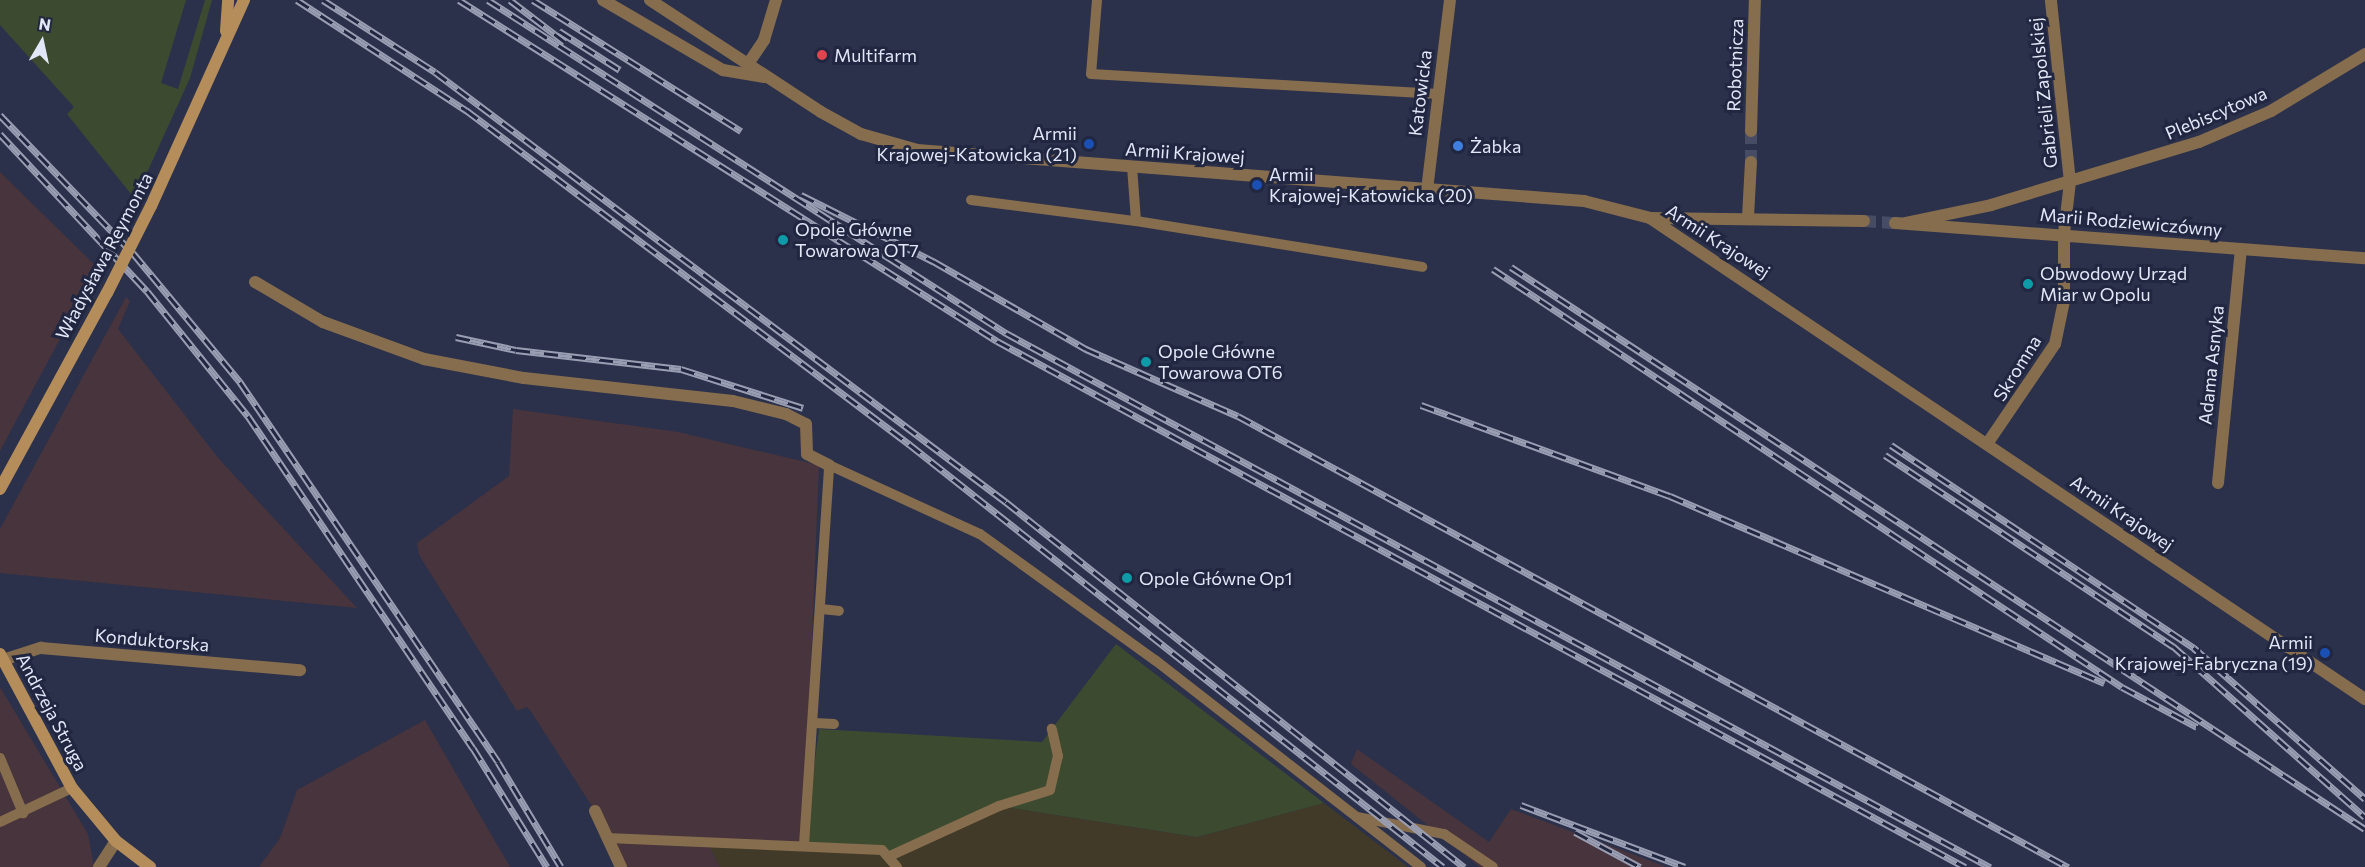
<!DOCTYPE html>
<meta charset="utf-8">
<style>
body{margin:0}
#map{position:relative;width:2365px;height:867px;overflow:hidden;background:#2b314b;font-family:Commissioner,sans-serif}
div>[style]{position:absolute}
.industrial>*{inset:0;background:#47343c}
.education>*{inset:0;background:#413a28}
.green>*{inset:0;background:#3c4b30}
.minor-tunnel>*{height:12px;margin-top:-6px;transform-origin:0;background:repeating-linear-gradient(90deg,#474c65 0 12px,transparent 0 18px)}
.service>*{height:10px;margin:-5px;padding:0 5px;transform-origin:5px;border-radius:5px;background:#866d4e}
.minor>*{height:12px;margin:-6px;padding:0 6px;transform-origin:6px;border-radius:6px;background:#866d4e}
.tertiary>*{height:12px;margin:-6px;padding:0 6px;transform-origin:6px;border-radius:6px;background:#866d4e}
.secondary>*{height:12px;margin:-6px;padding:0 6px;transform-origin:6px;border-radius:6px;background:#b48d5b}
.rail>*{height:7px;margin-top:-3.5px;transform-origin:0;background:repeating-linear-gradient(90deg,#212740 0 14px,#999eb3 0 28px);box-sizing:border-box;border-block:2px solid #999eb3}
.secondary-bridge>*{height:12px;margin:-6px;padding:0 6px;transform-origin:6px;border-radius:6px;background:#b48d5b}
.dots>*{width:16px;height:16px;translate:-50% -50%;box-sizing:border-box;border:3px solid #212740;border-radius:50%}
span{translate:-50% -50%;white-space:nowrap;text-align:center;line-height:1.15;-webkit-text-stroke:6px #212740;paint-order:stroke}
.poi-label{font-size:18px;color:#e3e8f9}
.left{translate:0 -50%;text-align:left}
.right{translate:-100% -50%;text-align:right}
.street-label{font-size:18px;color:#e3e8f9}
.north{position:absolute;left:12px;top:12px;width:60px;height:60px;-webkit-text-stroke:4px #212740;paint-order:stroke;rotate:9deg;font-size:16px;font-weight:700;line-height:24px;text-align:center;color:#e3e8f9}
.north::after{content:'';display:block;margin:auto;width:21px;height:27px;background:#e3e8f9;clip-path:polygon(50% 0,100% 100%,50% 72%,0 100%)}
</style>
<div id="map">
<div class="industrial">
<div style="clip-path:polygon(0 172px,98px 268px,0 451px)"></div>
<div style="clip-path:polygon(126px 297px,130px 301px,118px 329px,219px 459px,357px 608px,0 573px,0 529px)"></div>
<div style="clip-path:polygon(513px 409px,678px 432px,819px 465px,804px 845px,708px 843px,720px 867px,621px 867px,595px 811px,532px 713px,527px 707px,517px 711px,419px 555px,417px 543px,509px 476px)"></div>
<div style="clip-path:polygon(0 687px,88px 834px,94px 867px,0 867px)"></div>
<div style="clip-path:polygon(425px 720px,510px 867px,259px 867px,280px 838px,297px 790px)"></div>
<div style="clip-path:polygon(1357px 749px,1489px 842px,1511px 809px,1667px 867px,1480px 867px,1351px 764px)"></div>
</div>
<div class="education">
<div style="clip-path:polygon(1324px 803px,1408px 867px,720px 867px,708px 843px,804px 845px,999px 806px,1197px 837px)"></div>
</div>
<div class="green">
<div style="clip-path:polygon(0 0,186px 0,161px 83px,178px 89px,205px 0,212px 0,190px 78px,135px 199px,67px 114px,74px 107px,0 25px)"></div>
<div style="clip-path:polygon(1116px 644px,1324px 803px,1197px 837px,999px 806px,892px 855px,804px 845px,819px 729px,1042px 742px)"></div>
</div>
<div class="minor-tunnel">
<div style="left:1751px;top:162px;width:31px;rotate:-90deg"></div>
<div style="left:1864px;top:221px;width:31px;rotate:4deg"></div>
</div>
<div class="service">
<div style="left:1097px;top:0;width:74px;rotate:94.6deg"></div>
<div style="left:1091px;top:74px;width:348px;rotate:3.3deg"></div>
<div style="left:971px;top:200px;width:166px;rotate:7.3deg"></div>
<div style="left:1136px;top:221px;width:54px;rotate:-94.2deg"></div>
<div style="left:1136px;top:221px;width:290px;rotate:9.1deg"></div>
<div style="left:821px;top:609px;width:18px;rotate:6deg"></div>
<div style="left:814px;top:723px;width:20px;rotate:3deg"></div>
<div style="left:0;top:758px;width:60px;rotate:67.3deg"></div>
<div style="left:1357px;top:817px;width:89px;rotate:11.1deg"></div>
<div style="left:1444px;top:834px;width:59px;rotate:34deg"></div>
<div style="left:0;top:822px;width:80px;rotate:-25.3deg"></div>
<div style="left:607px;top:838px;width:275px;rotate:2.5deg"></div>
<div style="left:882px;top:850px;width:23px;rotate:49deg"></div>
<div style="left:804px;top:845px;width:381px;rotate:-86.2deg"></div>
<div style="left:829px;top:465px;width:166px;rotate:24.6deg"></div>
<div style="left:980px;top:534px;width:216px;rotate:35.8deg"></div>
<div style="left:1155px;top:660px;width:337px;rotate:37.9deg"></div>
<div style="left:892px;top:855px;width:118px;rotate:-24.6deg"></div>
<div style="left:999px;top:806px;width:53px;rotate:-17.4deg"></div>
<div style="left:1050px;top:790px;width:35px;rotate:-77deg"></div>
<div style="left:1058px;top:756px;width:28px;rotate:-103deg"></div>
</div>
<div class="minor">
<div style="left:748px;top:64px;width:29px;rotate:-56deg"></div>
<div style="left:764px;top:40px;width:42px;rotate:-73.3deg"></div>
<div style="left:1751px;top:131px;width:131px;rotate:-88.3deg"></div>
<div style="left:1427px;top:190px;width:191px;rotate:-83.1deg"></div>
<div style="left:1748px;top:217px;width:55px;rotate:-86.9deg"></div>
<div style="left:1650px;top:218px;width:214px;rotate:0.8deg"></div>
<div style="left:1895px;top:223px;width:471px;rotate:4.3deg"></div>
<div style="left:1905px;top:223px;width:88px;rotate:-11.8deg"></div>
<div style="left:1991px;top:205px;width:217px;rotate:-16.9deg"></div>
<div style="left:2199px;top:142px;width:78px;rotate:-23.3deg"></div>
<div style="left:2271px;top:111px;width:110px;rotate:-31.2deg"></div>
<div style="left:255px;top:282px;width:79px;rotate:30.5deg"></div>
<div style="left:323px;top:322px;width:108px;rotate:20.1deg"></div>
<div style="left:424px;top:359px;width:102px;rotate:10.8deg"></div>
<div style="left:524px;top:378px;width:210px;rotate:6.3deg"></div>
<div style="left:733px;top:401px;width:55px;rotate:13.8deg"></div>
<div style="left:786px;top:414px;width:22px;rotate:27deg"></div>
<div style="left:806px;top:424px;width:30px;rotate:88deg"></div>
<div style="left:807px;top:454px;width:25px;rotate:27deg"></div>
<div style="left:1987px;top:444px;width:121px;rotate:-55.8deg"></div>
<div style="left:2055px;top:344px;width:44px;rotate:-78.2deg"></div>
<div style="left:2064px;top:301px;width:68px;rotate:-90deg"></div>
<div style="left:2064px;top:233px;width:51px;rotate:-83.3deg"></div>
<div style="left:2070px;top:182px;width:183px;rotate:-96deg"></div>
<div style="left:2218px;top:483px;width:234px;rotate:-84.4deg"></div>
<div style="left:3px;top:660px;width:40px;rotate:-18deg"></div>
<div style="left:41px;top:648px;width:260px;rotate:4.9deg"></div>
<div style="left:595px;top:811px;width:62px;rotate:65.1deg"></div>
<div style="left:99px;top:867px;width:31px;rotate:-57deg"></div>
</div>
<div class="tertiary">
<div style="left:603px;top:0;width:139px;rotate:30.3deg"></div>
<div style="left:723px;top:70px;width:42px;rotate:9.7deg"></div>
<div style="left:650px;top:0;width:204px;rotate:33.2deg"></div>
<div style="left:821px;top:112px;width:46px;rotate:28.8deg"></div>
<div style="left:861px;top:134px;width:58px;rotate:15.9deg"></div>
<div style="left:917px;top:150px;width:669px;rotate:4.37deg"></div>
<div style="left:1584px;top:201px;width:68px;rotate:14.4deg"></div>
<div style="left:1650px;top:218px;width:862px;rotate:33.93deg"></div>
</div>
<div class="secondary">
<div style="left:226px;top:31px;width:31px;rotate:-86deg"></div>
<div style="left:151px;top:206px;width:226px;rotate:-65.7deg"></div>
<div style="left:0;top:489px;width:223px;rotate:-61.4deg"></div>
<div style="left:0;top:654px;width:152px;rotate:61.8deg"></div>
<div style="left:72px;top:788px;width:69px;rotate:50.3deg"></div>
<div style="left:116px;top:841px;width:43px;rotate:37.4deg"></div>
</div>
<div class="rail">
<div style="left:297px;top:0;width:202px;rotate:33.1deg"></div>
<div style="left:466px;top:110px;width:555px;rotate:37.01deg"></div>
<div style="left:909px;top:444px;width:681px;rotate:38.38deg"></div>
<div style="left:323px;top:0;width:133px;rotate:32.7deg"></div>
<div style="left:435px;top:72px;width:715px;rotate:36.98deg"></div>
<div style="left:1006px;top:502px;width:586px;rotate:38.55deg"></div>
<div style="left:459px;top:0;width:637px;rotate:32.37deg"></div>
<div style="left:997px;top:341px;width:1102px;rotate:28.52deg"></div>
<div style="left:488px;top:0;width:616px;rotate:32.74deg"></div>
<div style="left:1006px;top:333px;width:1120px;rotate:28.49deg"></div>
<div style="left:510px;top:0;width:69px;rotate:37.4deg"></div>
<div style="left:533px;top:0;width:246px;rotate:32.2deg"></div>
<div style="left:559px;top:31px;width:72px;rotate:32.6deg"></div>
<div style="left:0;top:115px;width:192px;rotate:46.1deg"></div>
<div style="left:133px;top:253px;width:168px;rotate:50.3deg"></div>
<div style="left:240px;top:382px;width:459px;rotate:55.8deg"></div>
<div style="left:498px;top:762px;width:122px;rotate:59deg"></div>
<div style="left:0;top:134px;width:215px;rotate:46.9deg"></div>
<div style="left:147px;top:291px;width:161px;rotate:51.1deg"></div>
<div style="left:248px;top:416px;width:401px;rotate:55.9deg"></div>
<div style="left:473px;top:748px;width:140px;rotate:58.1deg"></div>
<div style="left:801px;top:195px;width:148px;rotate:26.6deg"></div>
<div style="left:933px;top:261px;width:177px;rotate:29.9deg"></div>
<div style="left:1086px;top:349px;width:166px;rotate:23.8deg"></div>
<div style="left:1238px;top:416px;width:945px;rotate:28.52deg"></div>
<div style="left:1511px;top:267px;width:1022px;rotate:33.35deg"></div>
<div style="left:1493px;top:269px;width:755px;rotate:33.61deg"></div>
<div style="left:2122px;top:687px;width:85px;rotate:28.1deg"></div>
<div style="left:456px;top:337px;width:61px;rotate:12.2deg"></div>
<div style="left:516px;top:350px;width:166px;rotate:6.6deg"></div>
<div style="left:681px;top:369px;width:128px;rotate:17.7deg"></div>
<div style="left:1421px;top:405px;width:265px;rotate:20.1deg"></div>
<div style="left:1670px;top:496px;width:473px;rotate:23.3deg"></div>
<div style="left:1891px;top:445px;width:365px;rotate:33.8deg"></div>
<div style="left:2194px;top:648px;width:228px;rotate:41.4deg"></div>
<div style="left:1885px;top:455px;width:346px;rotate:33.6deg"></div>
<div style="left:2173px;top:646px;width:257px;rotate:41.7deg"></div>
<div style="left:1521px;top:805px;width:175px;rotate:20.7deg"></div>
<div style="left:1575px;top:832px;width:74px;rotate:28.3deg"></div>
</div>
<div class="secondary-bridge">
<div style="left:107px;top:293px;width:97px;rotate:-63.2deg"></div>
</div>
<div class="dots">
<div style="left:822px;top:55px;background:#e0444e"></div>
<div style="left:1089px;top:144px;background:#1a4fb4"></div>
<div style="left:1458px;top:146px;background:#3f7fe0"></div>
<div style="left:1257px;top:185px;background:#1a4fb4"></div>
<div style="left:783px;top:240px;background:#0f9aa8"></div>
<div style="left:2028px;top:284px;background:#0f9aa8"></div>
<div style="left:1146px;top:362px;background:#0f9aa8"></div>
<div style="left:1127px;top:578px;background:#0f9aa8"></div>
<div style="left:2325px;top:653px;background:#1a4fb4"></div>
</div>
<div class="poi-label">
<span class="left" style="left:834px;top:55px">Multifarm</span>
<span class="right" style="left:1077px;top:144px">Armii<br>Krajowej-Katowicka (21)</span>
<span class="left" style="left:1470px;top:146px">Żabka</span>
<span class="left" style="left:1269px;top:185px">Armii<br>Krajowej-Katowicka (20)</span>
<span class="left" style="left:795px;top:240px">Opole Główne<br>Towarowa OT7</span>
<span class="left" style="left:2040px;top:284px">Obwodowy Urząd<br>Miar w Opolu</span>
<span class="left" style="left:1158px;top:362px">Opole Główne<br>Towarowa OT6</span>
<span class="left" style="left:1139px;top:578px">Opole Główne Op1</span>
<span class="right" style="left:2313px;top:653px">Armii<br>Krajowej-Fabryczna (19)</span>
</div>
<div class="street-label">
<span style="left:1735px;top:65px;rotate:-88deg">Robotnicza</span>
<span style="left:1420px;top:93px;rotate:-83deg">Katowicka</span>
<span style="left:2043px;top:93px;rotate:-96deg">Gabrieli Zapolskiej</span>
<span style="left:2216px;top:113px;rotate:-23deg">Plebiscytowa</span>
<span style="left:1185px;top:153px;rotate:4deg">Armii Krajowej</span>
<span style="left:2131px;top:222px;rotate:5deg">Marii Rodziewiczówny</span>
<span style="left:1718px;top:241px;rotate:33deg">Armii Krajowej</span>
<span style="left:104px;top:256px;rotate:-62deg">Władysława Reymonta</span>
<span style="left:2211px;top:365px;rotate:-84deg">Adama Asnyka</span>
<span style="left:2017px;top:368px;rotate:-58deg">Skromna</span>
<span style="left:2122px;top:513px;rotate:34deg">Armii Krajowej</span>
<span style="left:152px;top:640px;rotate:5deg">Konduktorska</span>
<span style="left:52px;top:712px;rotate:62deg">Andrzeja Struga</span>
</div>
<div class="north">N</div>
</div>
